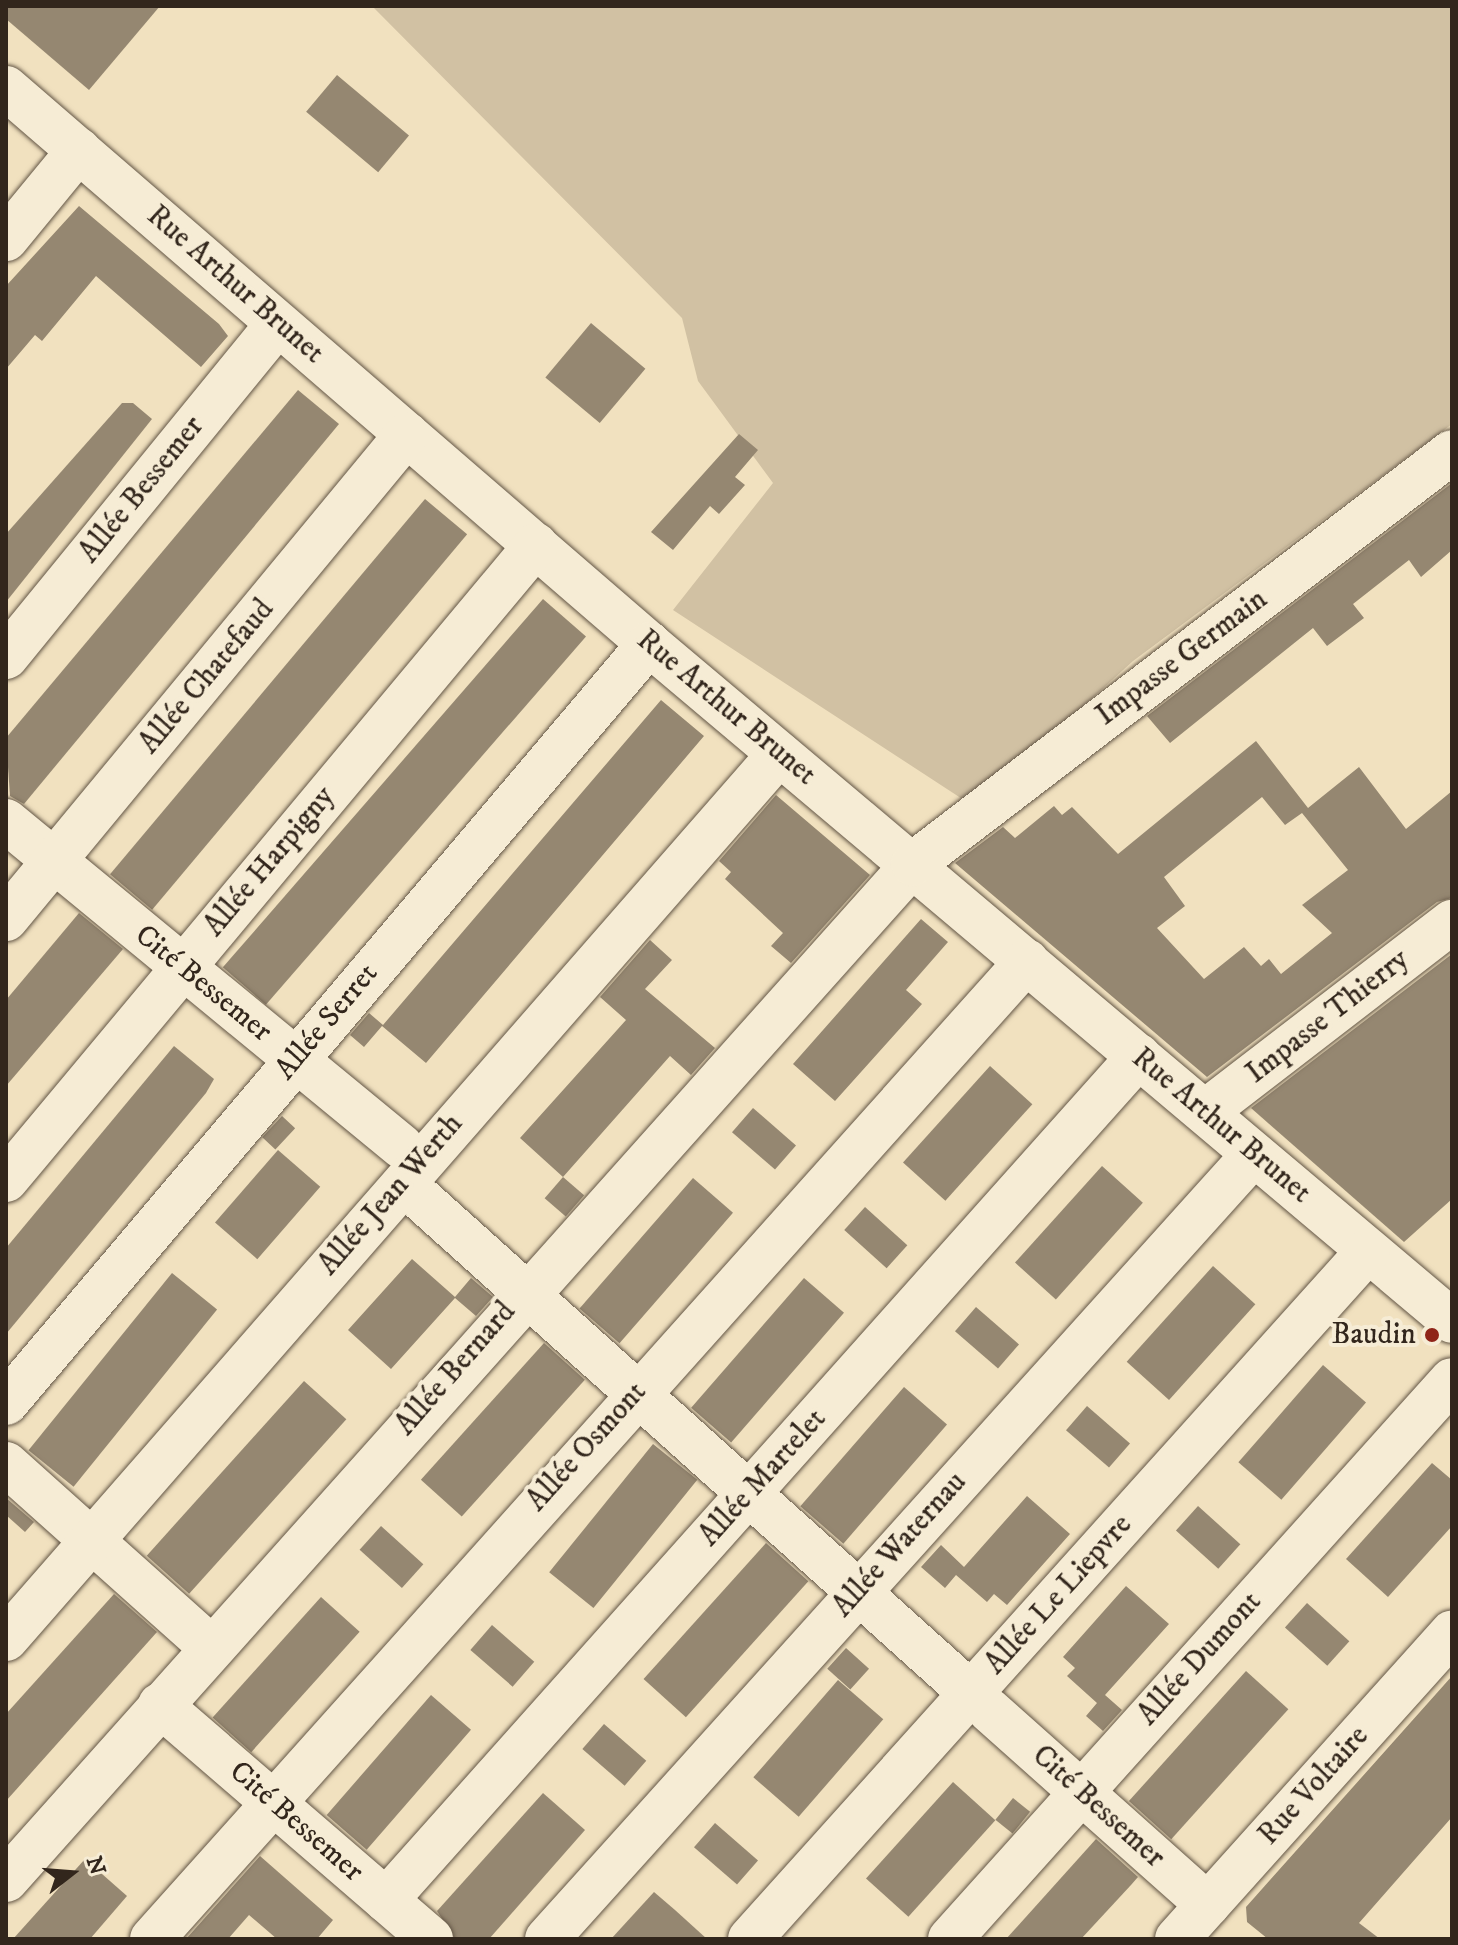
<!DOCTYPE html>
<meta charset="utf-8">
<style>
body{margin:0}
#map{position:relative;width:1458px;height:1945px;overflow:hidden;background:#f1e1bf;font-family:"IM FELL DW Pica",serif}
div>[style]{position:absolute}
.green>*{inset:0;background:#d1c1a3}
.building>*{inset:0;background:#958771;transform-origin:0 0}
.roads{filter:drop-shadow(0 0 2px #625545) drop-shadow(0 0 2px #625545)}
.minor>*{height:44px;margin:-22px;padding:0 22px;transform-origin:22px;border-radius:22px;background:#f6ecd5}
.dots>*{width:22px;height:22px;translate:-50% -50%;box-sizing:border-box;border:4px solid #f6ecd5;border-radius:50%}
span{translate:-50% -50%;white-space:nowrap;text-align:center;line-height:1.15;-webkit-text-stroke:8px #f6ecd5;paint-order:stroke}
.street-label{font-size:30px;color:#32261c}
.poi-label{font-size:30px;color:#32261c}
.right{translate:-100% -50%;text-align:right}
.frame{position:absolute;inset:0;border:8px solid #32261c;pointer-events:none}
.north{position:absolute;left:32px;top:1833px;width:80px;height:80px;-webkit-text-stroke:6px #f6ecd5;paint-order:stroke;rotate:73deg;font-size:22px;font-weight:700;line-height:32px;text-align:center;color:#32261c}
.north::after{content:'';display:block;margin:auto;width:28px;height:36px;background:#32261c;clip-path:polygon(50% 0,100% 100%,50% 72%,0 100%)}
</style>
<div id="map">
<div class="green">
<div style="clip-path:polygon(372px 6px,1452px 6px,1452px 424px,1133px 661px,973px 806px,673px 610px,773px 483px,698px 381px,682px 318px)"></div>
</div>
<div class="building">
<div style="clip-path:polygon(6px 6px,160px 6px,89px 90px,6px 19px)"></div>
<div style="left:337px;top:75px;width:94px;height:48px;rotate:40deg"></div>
<div style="clip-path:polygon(79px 206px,219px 324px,228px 336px,201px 367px,96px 276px,42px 341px,35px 335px,6px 369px,6px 286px)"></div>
<div style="left:591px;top:323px;width:71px;height:71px;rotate:40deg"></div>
<div style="clip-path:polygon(298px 390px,339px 424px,24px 804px,10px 796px,6px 738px)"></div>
<div style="clip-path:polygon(122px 403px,133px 403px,152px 419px,6px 602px,6px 534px)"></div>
<div style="clip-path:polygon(739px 434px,758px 450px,735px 477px,745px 485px,719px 514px,710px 506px,673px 550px,651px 532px)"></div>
<div style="clip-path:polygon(1452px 483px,1452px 550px,1421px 577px,1409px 560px,1353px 604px,1364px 618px,1327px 646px,1313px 628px,1170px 743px,1147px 716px)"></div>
<div style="left:425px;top:499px;width:55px;height:490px;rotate:40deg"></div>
<div style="left:543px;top:599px;width:57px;height:488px;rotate:41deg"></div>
<div style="clip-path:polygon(661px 700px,704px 736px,426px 1063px,382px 1026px,364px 1047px,350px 1035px,369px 1013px,383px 1025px)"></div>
<div style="clip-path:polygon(evenodd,1256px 741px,1308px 808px,1359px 767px,1406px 829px,1452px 791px,1452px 898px,1437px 902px,1207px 1077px,955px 863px,1003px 827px,1015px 838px,1054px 806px,1062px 815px,1072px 807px,1118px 854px,1256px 741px,1262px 797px,1285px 825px,1302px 813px,1348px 870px,1302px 905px,1332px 933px,1281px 974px,1269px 959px,1261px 966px,1244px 947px,1204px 979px,1157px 928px,1185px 906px,1164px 877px,1262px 797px)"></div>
<div style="clip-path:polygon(776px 795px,870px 875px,791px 963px,771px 946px,783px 933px,725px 879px,731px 872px,719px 861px)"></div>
<div style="clip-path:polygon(79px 913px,123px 949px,6px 1086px,6px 1000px)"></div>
<div style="clip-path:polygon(921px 919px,948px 942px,906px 990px,922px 1004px,835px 1101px,793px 1064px)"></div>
<div style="clip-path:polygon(650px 940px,672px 960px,645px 989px,715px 1048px,691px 1075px,670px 1056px,563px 1177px,520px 1138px,626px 1020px,600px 997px)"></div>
<div style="clip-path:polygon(1452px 954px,1452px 1199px,1404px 1242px,1251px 1108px)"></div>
<div style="clip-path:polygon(174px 1046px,214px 1079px,206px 1093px,6px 1334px,6px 1248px)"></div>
<div style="left:990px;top:1066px;width:57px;height:130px;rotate:42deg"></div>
<div style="left:753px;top:1108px;width:57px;height:32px;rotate:41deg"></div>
<div style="left:282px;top:1116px;width:18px;height:29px;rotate:43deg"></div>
<div style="left:278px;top:1150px;width:56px;height:96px;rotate:41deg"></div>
<div style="left:1102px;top:1166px;width:55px;height:130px;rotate:42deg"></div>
<div style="left:563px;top:1177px;width:28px;height:28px;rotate:41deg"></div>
<div style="left:693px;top:1178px;width:53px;height:173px;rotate:41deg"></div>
<div style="left:865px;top:1207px;width:57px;height:31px;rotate:42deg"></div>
<div style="clip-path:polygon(412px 1259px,455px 1297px,471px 1278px,493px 1297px,476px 1316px,455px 1298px,391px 1369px,348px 1330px)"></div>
<div style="left:1213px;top:1266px;width:57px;height:129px;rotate:42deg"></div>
<div style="left:172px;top:1273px;width:58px;height:228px;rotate:39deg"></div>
<div style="left:804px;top:1278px;width:53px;height:172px;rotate:41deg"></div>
<div style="left:976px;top:1307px;width:57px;height:32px;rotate:41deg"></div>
<div style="left:544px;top:1343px;width:55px;height:184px;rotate:42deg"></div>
<div style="left:1323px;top:1365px;width:57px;height:129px;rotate:41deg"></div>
<div style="left:304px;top:1381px;width:57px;height:235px;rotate:42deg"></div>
<div style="left:904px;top:1387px;width:57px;height:158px;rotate:41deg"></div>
<div style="left:1087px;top:1406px;width:57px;height:32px;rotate:41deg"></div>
<div style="left:653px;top:1444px;width:57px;height:165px;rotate:39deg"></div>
<div style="clip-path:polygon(1432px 1463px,1452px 1480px,1452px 1526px,1388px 1597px,1346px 1559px)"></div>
<div style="clip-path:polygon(1027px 1496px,1070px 1534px,1007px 1605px,994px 1594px,987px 1602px,956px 1575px,945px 1588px,921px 1567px,941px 1545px,964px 1567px)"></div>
<div style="clip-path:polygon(6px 1498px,34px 1522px,25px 1532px,6px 1515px)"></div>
<div style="left:1198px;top:1506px;width:57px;height:33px;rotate:42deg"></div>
<div style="left:381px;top:1526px;width:57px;height:32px;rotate:42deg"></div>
<div style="left:766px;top:1543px;width:57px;height:183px;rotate:42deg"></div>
<div style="clip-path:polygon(1126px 1586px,1169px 1624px,1105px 1695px,1122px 1710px,1103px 1731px,1086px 1716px,1097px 1703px,1067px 1676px,1075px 1668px,1063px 1657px)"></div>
<div style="clip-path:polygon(114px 1594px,157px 1632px,6px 1801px,6px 1714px)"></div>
<div style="left:321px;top:1597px;width:52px;height:162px;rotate:42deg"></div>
<div style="left:1307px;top:1603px;width:57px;height:33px;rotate:42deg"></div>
<div style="left:492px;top:1625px;width:56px;height:33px;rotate:41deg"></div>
<div style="left:846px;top:1648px;width:31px;height:28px;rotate:42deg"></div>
<div style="left:1246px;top:1671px;width:57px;height:175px;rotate:42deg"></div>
<div style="clip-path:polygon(1452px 1676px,1452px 1817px,1359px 1923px,1380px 1939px,1268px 1939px,1247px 1922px,1246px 1907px)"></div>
<div style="left:838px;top:1680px;width:60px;height:129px;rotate:41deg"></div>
<div style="left:431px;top:1695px;width:53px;height:159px;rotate:41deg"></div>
<div style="left:604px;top:1724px;width:56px;height:33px;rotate:41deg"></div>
<div style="left:953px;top:1782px;width:57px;height:130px;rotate:42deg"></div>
<div style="clip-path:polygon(543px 1793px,585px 1830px,489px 1939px,455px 1939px,437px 1911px)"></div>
<div style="left:1013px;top:1798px;width:22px;height:28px;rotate:39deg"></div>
<div style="left:715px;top:1823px;width:57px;height:32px;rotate:41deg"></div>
<div style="clip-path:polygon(1096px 1839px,1138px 1877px,1131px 1885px,1081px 1939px,1006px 1939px)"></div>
<div style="clip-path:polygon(260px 1856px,333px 1920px,317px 1939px,277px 1939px,249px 1915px,228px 1939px,186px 1939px)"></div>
<div style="clip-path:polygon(85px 1859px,127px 1896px,90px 1939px,13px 1939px)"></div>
<div style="clip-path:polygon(654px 1892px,675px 1910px,707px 1939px,611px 1939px)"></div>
</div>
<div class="roads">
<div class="minor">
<div style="left:6px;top:88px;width:850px;rotate:40.85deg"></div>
<div style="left:649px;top:644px;width:1050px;rotate:40.13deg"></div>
<div style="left:6px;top:239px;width:115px;rotate:-50.6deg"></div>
<div style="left:6px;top:657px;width:430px;rotate:-50.8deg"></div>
<div style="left:6px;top:821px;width:512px;rotate:39.45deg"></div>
<div style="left:6px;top:919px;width:629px;rotate:-50.42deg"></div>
<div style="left:1205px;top:1112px;width:312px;rotate:-37.6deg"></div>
<div style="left:6px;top:1180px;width:827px;rotate:-50.15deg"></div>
<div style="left:422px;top:1200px;width:715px;rotate:41.94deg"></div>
<div style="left:6px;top:1403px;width:995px;rotate:-49.73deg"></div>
<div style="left:6px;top:1464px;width:275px;rotate:41.8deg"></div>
<div style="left:6px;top:1639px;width:1175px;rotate:-48.86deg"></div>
<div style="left:160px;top:1705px;width:358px;rotate:40.8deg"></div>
<div style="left:989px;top:1710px;width:293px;rotate:41.7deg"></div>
<div style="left:6px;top:1880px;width:1362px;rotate:-48.24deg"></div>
<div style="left:913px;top:864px;width:678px;rotate:-37.39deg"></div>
<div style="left:386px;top:1900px;width:1131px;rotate:-48.26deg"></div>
<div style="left:152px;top:1939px;width:1312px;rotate:-48.18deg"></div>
<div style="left:547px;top:1939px;width:1056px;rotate:-47.99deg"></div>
<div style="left:750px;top:1939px;width:925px;rotate:-48.07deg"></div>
<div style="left:950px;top:1939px;width:751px;rotate:-48.08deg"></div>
<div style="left:1177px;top:1939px;width:412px;rotate:-48.1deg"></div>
</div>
</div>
<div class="dots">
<div style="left:1432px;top:1335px;background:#8f2418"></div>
</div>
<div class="street-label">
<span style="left:235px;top:285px;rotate:41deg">Rue Arthur Brunet</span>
<span style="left:142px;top:490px;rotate:-51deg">Allée Bessemer</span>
<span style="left:1182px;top:658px;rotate:-37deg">Impasse Germain</span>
<span style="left:207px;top:677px;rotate:-50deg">Allée Chatefaud</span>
<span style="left:726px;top:708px;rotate:40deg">Rue Arthur Brunet</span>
<span style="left:270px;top:862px;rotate:-50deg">Allée Harpigny</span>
<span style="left:203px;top:984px;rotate:39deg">Cité Bessemer</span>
<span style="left:1328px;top:1017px;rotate:-38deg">Impasse Thierry</span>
<span style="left:327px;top:1022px;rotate:-50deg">Allée Serret</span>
<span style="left:1221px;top:1126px;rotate:40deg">Rue Arthur Brunet</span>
<span style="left:391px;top:1195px;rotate:-49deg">Allée Jean Werth</span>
<span style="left:456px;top:1369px;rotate:-49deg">Allée Bernard</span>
<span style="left:587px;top:1447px;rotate:-48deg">Allée Osmont</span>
<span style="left:763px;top:1478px;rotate:-48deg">Allée Martelet</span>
<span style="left:900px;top:1545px;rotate:-48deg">Allée Waternau</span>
<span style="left:1059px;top:1595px;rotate:-48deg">Allée Le Liepvre</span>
<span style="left:1200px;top:1659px;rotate:-48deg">Allée Dumont</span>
<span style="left:1314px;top:1786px;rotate:-48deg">Rue Voltaire</span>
<span style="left:1098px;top:1807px;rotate:42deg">Cité Bessemer</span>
<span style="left:296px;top:1822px;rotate:41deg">Cité Bessemer</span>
</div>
<div class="poi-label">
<span class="right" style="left:1416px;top:1335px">Baudin</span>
</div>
<div class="frame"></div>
<div class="north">N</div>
</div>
